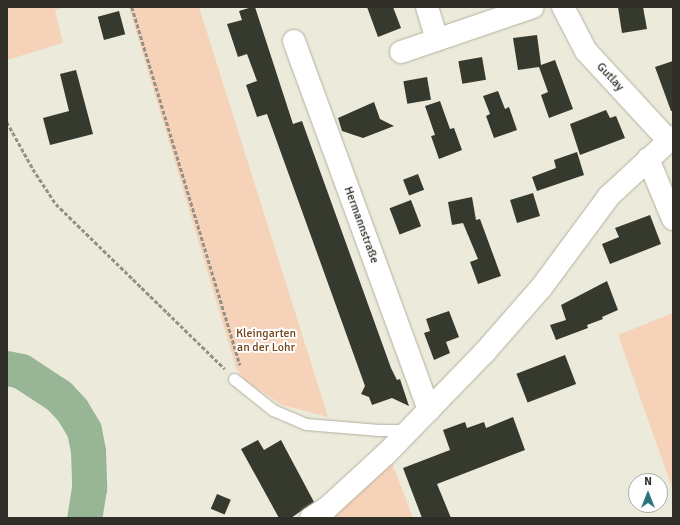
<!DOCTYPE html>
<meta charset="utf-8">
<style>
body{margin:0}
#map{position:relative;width:680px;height:525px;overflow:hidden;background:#eceada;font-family:Signika,sans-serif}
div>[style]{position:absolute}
.green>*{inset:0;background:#f6d2b8}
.river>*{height:35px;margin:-17.5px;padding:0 17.5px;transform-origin:17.5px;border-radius:17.5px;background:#98b695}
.building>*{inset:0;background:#363a2e;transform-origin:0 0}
.path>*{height:2.5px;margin-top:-1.25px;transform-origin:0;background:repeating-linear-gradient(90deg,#949287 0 4px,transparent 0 6px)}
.roads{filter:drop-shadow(0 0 1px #b2b0a0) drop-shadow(0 0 1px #b2b0a0)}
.lane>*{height:11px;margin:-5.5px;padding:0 5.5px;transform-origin:5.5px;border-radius:5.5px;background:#fff}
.street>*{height:22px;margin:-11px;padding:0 11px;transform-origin:11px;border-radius:11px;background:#fff}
span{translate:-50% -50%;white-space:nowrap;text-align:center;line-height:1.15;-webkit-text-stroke:4px #fff;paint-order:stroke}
.street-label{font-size:12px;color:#2f2e28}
.park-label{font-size:12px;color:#75451b}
.frame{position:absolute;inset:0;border:8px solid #2f2e28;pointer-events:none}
.north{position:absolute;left:628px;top:473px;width:40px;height:40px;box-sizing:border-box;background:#fff;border:1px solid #acaba9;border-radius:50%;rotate:0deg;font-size:11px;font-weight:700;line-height:16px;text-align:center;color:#2f2e28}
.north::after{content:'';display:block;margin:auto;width:14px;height:18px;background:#2c747d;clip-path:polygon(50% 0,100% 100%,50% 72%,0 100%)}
</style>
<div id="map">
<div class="green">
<div style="clip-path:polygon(7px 7px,65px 7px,55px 10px,63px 43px,7px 60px)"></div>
<div style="clip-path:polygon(129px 7px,199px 7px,328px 417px,282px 405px,245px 380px,236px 368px)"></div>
<div style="clip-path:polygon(673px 313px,673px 490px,618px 335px)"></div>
<div style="clip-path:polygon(392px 463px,413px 518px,328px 518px)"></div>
</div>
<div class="river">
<div style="left:7px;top:368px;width:14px;rotate:12deg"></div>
<div style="left:21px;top:371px;width:45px;rotate:33.3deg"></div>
<div style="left:59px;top:396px;width:19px;rotate:47deg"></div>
<div style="left:72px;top:410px;width:23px;rotate:59deg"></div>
<div style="left:84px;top:430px;width:21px;rotate:79deg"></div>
<div style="left:88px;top:451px;width:37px;rotate:88deg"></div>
<div style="left:89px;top:488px;width:30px;rotate:99deg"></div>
</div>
<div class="building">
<div style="clip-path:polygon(252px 7px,255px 7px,293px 124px,302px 121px,391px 368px,397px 380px,400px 379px,409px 406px,392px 398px,372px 405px,369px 397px,361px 394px,365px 386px,267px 114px,257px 117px,246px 85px,257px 81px,247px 54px,238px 57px,227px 24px,242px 20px,239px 11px)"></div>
<div style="clip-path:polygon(367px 7px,393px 7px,401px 28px,378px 37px)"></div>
<div style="clip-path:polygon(618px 7px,643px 7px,647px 29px,622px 33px)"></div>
<div style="left:119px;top:11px;width:24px;height:22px;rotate:75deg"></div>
<div style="clip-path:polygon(537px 35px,541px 65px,555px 60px,573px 109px,549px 118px,541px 95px,548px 92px,539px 67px,518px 70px,513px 38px)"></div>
<div style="left:482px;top:57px;width:23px;height:24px;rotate:80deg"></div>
<div style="clip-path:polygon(673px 61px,673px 111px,671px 111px,655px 67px)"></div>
<div style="clip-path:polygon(76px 70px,93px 134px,50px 145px,43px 118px,69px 111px,60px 74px)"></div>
<div style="left:427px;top:77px;width:23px;height:24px;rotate:80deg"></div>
<div style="clip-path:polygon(498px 91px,505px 109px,509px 107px,517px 130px,494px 138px,486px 116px,490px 114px,483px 96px)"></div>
<div style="clip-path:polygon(440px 101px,450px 129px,454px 128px,462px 150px,439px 159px,431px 136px,435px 135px,425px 106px)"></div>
<div style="clip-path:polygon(374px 102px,380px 119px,394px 126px,363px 138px,342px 131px,338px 118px)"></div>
<div style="clip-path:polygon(606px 110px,610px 118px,616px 116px,625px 138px,580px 155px,570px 124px)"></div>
<div style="clip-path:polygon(577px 152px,584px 175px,537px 191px,532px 177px,556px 168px,554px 160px)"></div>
<div style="left:418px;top:174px;width:17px;height:16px;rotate:69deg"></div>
<div style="left:533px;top:193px;width:24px;height:24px;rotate:73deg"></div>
<div style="clip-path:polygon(472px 197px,476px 220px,480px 219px,501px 276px,478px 284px,470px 262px,478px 259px,463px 223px,452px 225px,448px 202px)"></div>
<div style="left:411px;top:200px;width:28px;height:23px;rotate:69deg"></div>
<div style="clip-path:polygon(650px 215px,661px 244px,610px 264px,602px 244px,619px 237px,615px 228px)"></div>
<div style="clip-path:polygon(607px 281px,618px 310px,602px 317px,603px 319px,587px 325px,588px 328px,556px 340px,550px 325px,566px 320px,561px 305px)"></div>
<div style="clip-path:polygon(449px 311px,459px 337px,446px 342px,450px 353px,434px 360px,424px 333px,430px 331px,426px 319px)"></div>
<div style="left:565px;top:355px;width:31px;height:52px;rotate:69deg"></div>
<div style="clip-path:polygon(513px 417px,525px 450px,437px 484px,451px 518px,422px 518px,403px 468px,450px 450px,443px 430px,465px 422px,467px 428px,484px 422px,486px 428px)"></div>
<div style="clip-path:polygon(258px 440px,264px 450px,281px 440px,314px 502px,291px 518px,279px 518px,241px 449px)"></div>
<div style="left:217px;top:494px;width:15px;height:16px;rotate:23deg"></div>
</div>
<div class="path">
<div style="left:132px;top:7px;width:374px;rotate:73.2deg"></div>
<div style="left:7px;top:122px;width:54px;rotate:61deg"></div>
<div style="left:33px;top:169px;width:42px;rotate:56.7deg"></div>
<div style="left:56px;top:204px;width:236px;rotate:44.3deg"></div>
</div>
<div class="roads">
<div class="lane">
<div style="left:234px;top:379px;width:50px;rotate:38.5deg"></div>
<div style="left:273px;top:410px;width:36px;rotate:23deg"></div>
<div style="left:306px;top:424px;width:73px;rotate:4.7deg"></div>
<div style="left:379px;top:430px;width:29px"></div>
</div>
<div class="street">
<div style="left:427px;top:7px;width:34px;rotate:73deg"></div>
<div style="left:563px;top:7px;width:50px;rotate:62.4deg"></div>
<div style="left:586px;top:51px;width:121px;rotate:47.3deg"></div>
<div style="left:294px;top:41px;width:393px;rotate:69.9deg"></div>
<div style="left:401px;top:52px;width:139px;rotate:-18.8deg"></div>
<div style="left:648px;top:159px;width:65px;rotate:67.4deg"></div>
<div style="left:311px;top:518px;width:19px;rotate:-32deg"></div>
<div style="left:327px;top:508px;width:80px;rotate:-42.5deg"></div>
<div style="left:386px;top:454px;width:141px;rotate:-45.9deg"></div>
<div style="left:484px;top:353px;width:86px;rotate:-48.8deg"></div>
<div style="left:541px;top:288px;width:114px;rotate:-53.5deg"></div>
<div style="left:609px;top:196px;width:87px;rotate:-42.7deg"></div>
</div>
</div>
<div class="street-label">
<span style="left:610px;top:77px;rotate:47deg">Gutlay</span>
<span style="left:361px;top:225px;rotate:70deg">Hermannstraße</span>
</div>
<div class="park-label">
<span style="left:266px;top:341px">Kleingarten<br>an der Lohr</span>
</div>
<div class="frame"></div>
<div class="north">N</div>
</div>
